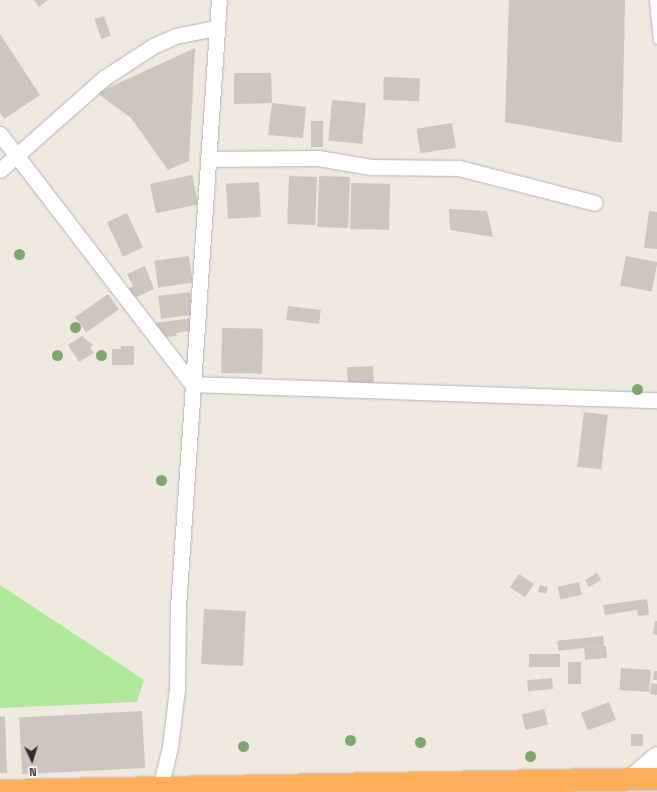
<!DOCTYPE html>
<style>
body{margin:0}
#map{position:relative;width:657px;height:792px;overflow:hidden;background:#efeadf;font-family:"Space Grotesk",sans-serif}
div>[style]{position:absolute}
.green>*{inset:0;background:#ade999}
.building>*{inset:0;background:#cbc6be;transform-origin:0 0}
.roads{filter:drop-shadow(0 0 1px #b3b4c1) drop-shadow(0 0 1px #b3b4c1)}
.lane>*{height:7px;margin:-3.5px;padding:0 3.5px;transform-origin:3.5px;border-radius:3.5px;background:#fff}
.street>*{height:15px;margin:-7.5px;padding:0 7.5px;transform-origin:7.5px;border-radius:7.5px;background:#fff}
.secondary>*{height:21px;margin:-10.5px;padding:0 10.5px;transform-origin:10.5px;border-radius:10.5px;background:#fff}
.highway>*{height:22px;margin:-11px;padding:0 11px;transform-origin:11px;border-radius:11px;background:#ffaf5a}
.trees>*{width:11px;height:11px;margin:-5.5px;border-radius:50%;background:#7ea770}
span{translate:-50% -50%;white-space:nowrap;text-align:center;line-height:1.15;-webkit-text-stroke:3px #fff;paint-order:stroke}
.north{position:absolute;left:12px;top:740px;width:40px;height:40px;-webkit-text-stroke:3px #fff;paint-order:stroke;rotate:176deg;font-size:11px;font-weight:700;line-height:16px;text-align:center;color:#2d2d2d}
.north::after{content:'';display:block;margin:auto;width:14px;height:18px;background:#2d2d2d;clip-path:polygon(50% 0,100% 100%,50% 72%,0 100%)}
</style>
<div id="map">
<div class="green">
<div style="clip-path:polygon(0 585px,144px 680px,137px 702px,0 708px)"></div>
</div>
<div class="building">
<div style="clip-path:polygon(34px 0,48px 0,39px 7px)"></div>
<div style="clip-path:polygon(509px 0,625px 0,622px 143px,505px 122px)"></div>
<div style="left:104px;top:16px;width:21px;height:10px;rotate:71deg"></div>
<div style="clip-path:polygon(0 34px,40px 95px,4px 119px,0 113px)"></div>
<div style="clip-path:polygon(195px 48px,189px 161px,168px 170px,131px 118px,97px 93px)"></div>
<div style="clip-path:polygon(234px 73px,271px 73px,272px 103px,306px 107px,303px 138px,268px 135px,272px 103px,234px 104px)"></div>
<div style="left:384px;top:77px;width:36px;height:23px;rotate:2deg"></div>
<div style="left:332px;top:100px;width:34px;height:41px;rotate:5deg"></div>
<div style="left:311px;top:121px;width:12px;height:26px"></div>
<div style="left:452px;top:123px;width:25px;height:36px;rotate:81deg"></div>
<div style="left:192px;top:175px;width:30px;height:43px;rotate:78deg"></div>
<div style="left:289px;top:176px;width:28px;height:48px;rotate:2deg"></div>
<div style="left:319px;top:176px;width:31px;height:51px;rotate:2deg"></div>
<div style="left:259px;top:182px;width:35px;height:33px;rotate:87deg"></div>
<div style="left:351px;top:183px;width:39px;height:46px;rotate:1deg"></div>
<div style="clip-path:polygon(449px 209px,487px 211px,493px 237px,450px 230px)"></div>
<div style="clip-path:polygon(649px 211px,657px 212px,657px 249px,644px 248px)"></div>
<div style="left:127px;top:213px;width:38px;height:22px;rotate:65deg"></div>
<div style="left:189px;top:256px;width:27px;height:35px;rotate:82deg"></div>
<div style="left:626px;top:256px;width:32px;height:30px;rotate:11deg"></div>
<div style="clip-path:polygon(145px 266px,154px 289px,132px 299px,128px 289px,133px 286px,127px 274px)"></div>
<div style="left:190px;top:292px;width:23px;height:32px;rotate:83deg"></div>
<div style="left:108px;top:294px;width:19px;height:40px;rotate:55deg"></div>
<div style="left:288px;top:306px;width:33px;height:14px;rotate:7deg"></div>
<div style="clip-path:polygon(193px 318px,195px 330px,176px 333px,177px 336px,165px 337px,155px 323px)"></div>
<div style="left:222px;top:328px;width:41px;height:45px;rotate:1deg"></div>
<div style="clip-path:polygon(82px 336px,93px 345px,90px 348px,94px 353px,79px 362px,68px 345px)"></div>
<div style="clip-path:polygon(121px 346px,134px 346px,134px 365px,112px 365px,112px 349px,121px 349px)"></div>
<div style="left:373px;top:366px;width:21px;height:26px;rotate:87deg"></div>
<div style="left:584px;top:412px;width:24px;height:55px;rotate:7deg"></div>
<div style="left:597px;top:573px;width:8px;height:14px;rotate:60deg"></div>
<div style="left:519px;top:574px;width:18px;height:16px;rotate:34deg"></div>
<div style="left:579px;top:582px;width:13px;height:22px;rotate:77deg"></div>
<div style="left:540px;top:585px;width:8px;height:7px;rotate:14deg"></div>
<div style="clip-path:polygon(647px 599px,649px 615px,638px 616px,637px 610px,605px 615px,603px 605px)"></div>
<div style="left:204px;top:609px;width:42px;height:55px;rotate:3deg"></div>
<div style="clip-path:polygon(655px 621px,657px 621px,657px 635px,653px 634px)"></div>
<div style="left:603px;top:636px;width:10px;height:46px;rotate:84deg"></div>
<div style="left:606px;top:646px;width:12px;height:22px;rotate:85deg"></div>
<div style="left:560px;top:654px;width:13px;height:31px;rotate:90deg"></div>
<div style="left:568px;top:662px;width:13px;height:22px"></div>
<div style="left:621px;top:668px;width:30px;height:22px;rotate:4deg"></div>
<div style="clip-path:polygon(654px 671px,657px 671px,657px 680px,653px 680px)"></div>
<div style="left:552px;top:678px;width:11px;height:25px;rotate:85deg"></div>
<div style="clip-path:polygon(651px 683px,657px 684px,657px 695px,650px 694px)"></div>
<div style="left:609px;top:702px;width:19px;height:30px;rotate:69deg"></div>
<div style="left:544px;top:709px;width:16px;height:23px;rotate:76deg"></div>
<div style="left:142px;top:711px;width:57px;height:123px;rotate:87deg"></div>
<div style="clip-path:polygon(5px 716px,7px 773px,0 773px,0 717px)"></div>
<div style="left:643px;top:734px;width:12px;height:12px;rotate:90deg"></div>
</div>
<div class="roads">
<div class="lane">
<div style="left:653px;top:0;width:40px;rotate:84.3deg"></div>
</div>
<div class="street">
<div style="left:0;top:134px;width:315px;rotate:52.5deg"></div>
<div style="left:192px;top:384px;width:465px;rotate:2deg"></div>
<div style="left:210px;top:159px;width:108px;rotate:-0.5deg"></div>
<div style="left:318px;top:158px;width:54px;rotate:9.6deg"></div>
<div style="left:371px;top:167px;width:88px;rotate:0.7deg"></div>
<div style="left:459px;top:168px;width:140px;rotate:14.4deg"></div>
<div style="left:0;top:170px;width:139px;rotate:-41.5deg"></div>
<div style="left:104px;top:78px;width:59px;rotate:-33.1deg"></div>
<div style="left:153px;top:46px;width:24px;rotate:-24deg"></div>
<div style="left:175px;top:36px;width:42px;rotate:-11deg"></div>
<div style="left:159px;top:792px;width:46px;rotate:-76.3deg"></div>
<div style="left:170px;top:747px;width:58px;rotate:-83.1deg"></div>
<div style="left:177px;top:689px;width:82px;rotate:-89.3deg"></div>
<div style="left:178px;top:607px;width:608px;rotate:-86.14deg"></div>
</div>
<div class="secondary">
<div style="left:631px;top:779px;width:34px;rotate:-40deg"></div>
</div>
<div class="highway">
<div style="left:0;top:791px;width:657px;rotate:-1.05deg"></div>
</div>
</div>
<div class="trees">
<div style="left:19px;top:254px"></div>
<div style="left:75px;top:327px"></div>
<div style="left:57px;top:355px"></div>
<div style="left:101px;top:355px"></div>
<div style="left:637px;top:389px"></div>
<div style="left:161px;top:480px"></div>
<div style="left:350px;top:740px"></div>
<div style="left:420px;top:742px"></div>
<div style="left:243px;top:746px"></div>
<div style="left:530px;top:756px"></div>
</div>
<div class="north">N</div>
</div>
